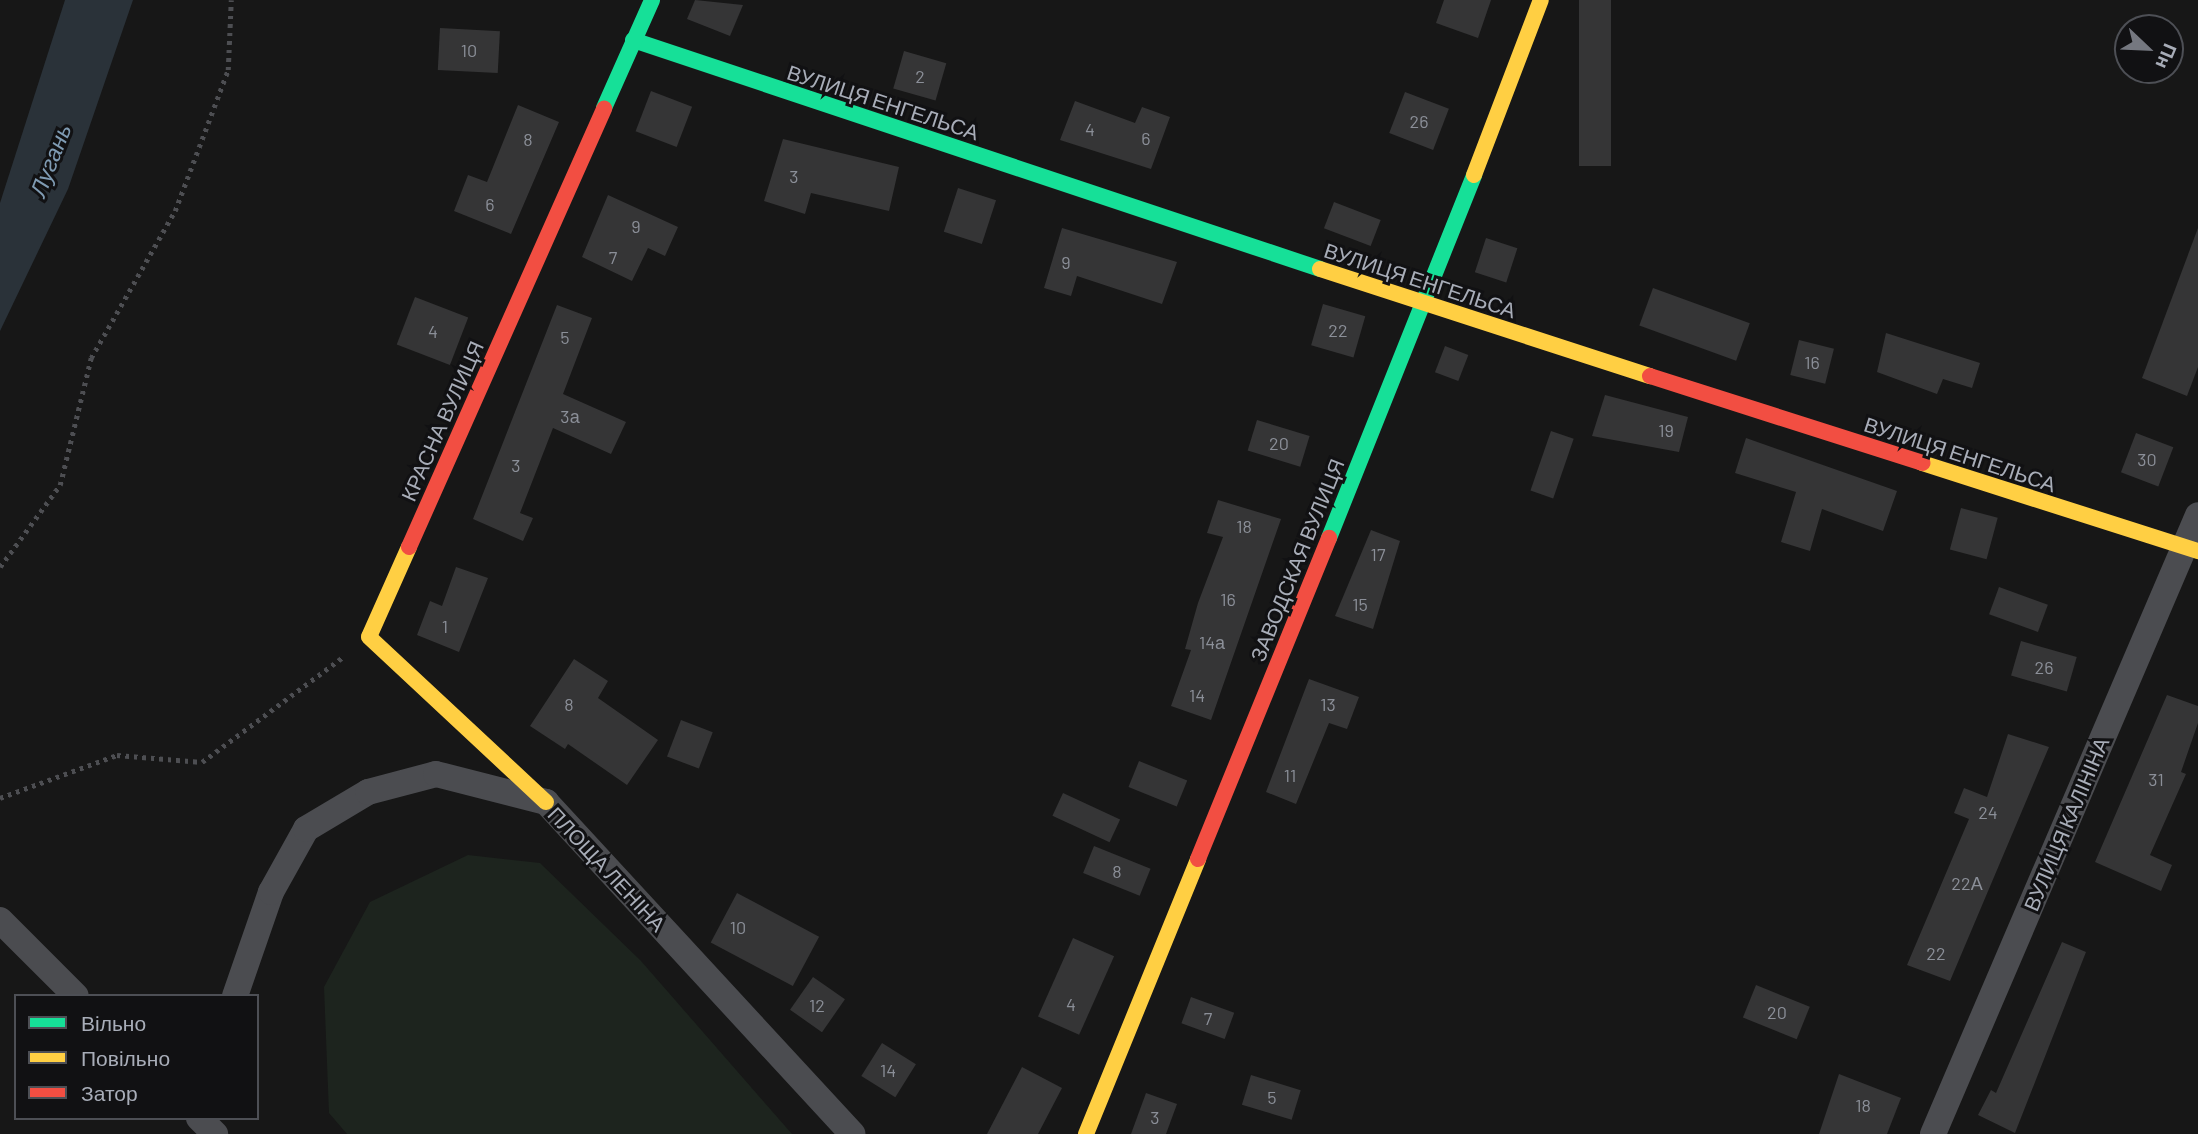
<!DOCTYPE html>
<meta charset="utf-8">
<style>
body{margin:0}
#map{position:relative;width:2198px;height:1134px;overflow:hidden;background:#171717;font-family:Barlow,sans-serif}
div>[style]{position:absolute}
.green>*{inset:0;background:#1d241e}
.water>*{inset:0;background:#2a3239}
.building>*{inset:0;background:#353536;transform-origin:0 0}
.path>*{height:4.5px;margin-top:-2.25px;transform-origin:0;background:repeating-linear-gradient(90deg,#4d4e52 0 3.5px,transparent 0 8.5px)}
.street>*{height:26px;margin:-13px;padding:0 13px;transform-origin:13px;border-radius:13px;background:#4b4c50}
.fast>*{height:16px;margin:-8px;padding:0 8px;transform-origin:8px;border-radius:8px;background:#16e098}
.slow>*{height:16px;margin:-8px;padding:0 8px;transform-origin:8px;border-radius:8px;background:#ffcf43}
.jam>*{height:16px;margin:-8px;padding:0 8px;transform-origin:8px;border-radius:8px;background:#f24e42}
span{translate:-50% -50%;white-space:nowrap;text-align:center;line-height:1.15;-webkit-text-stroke:6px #111113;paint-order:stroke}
.number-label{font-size:18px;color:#8b8f98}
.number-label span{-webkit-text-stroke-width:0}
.street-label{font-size:21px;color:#a8adb8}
.water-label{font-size:23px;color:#7f9bb3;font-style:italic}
.legend{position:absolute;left:14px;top:994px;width:245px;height:126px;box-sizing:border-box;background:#111113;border:2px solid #4d4f55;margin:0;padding:9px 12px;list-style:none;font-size:21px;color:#a8adb8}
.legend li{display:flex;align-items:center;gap:14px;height:35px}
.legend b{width:35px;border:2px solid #4d4f55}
.north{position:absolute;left:2114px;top:14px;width:70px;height:70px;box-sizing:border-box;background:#111113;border:2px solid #4d4f55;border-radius:50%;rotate:113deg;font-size:19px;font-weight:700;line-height:28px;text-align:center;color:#a8adb8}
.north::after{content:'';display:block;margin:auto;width:24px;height:32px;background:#757880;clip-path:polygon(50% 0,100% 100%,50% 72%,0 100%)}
</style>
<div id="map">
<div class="green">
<div style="clip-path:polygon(468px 855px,540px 863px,641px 961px,792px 1134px,347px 1134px,329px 1113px,324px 987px,370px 902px)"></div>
</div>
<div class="water">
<div style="clip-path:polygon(65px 0,133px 0,68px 189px,0 331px,0 203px)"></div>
</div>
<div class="building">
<div style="clip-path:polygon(695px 0,743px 5px,730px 36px,687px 19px)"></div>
<div style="clip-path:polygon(1444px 0,1491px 0,1478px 38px,1436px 23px)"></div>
<div style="left:1579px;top:0;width:32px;height:166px"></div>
<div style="left:440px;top:28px;width:60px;height:42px;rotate:3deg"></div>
<div style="left:904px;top:51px;width:44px;height:39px;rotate:16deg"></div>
<div style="left:651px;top:91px;width:44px;height:43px;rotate:21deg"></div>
<div style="left:1405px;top:92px;width:47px;height:44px;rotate:21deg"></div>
<div style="clip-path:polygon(1075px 101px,1135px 123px,1142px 107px,1170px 117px,1151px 169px,1060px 140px)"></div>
<div style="clip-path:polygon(518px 105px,559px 122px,511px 234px,454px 211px,468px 175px,487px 182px)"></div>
<div style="clip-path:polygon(783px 139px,899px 167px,889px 211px,811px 193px,805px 214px,764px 201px)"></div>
<div style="left:958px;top:188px;width:40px;height:46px;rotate:18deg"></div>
<div style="clip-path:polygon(608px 195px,678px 227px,665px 256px,648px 248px,632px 281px,582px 257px)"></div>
<div style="left:1334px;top:202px;width:50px;height:28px;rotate:21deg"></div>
<div style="clip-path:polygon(1062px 228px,1177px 262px,1162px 304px,1077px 276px,1071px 296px,1044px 288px)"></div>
<div style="clip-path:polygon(2198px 228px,2198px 367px,2187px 396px,2142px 378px)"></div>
<div style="left:1486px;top:238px;width:33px;height:36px;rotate:18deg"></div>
<div style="left:1653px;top:288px;width:103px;height:40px;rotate:20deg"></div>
<div style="left:415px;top:297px;width:57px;height:51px;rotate:21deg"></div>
<div style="left:1323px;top:304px;width:44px;height:43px;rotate:16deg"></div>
<div style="clip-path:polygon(557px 305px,592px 318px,563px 394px,626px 422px,611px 454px,553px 428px,520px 513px,533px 518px,523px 541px,473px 519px)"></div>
<div style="clip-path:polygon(1886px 333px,1980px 363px,1972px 388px,1943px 379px,1937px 394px,1877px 372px)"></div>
<div style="left:1799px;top:340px;width:36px;height:36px;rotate:14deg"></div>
<div style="left:1445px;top:346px;width:25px;height:28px;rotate:21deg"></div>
<div style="clip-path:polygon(1605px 395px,1688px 417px,1679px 452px,1592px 436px)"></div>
<div style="left:1257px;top:420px;width:55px;height:32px;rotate:17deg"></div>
<div style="left:1551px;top:431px;width:24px;height:63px;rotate:19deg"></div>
<div style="left:2136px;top:433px;width:40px;height:42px;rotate:21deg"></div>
<div style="clip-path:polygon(1746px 438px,1897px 491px,1883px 531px,1822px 509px,1810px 551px,1781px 542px,1796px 492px,1735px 473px)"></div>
<div style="clip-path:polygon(1218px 500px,1281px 519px,1211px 720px,1171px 706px,1191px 650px,1185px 649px,1198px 603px,1223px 537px,1207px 533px)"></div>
<div style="left:1961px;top:508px;width:38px;height:43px;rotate:15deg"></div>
<div style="clip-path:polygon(1371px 530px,1400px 541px,1373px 629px,1335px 616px)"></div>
<div style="clip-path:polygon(456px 567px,488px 578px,459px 652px,417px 635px,430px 601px,442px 606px)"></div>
<div style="left:1999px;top:587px;width:52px;height:29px;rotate:20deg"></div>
<div style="left:2021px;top:641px;width:58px;height:36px;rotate:16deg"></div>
<div style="clip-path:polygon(574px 659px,608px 681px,598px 698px,658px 740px,627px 785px,568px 744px,565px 749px,530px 726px)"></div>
<div style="clip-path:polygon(1309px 679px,1359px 697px,1347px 729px,1329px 723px,1296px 804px,1266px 792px)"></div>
<div style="clip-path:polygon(2167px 695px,2198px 706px,2198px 723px,2181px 772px,2186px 774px,2150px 855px,2172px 865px,2161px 891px,2095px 862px)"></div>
<div style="left:681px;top:720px;width:34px;height:39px;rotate:21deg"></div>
<div style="clip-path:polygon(2008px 734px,2049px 747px,1950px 981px,1907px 965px,1969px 819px,1954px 813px,1964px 788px,1987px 797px)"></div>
<div style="left:1139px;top:761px;width:52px;height:28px;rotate:22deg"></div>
<div style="left:1063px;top:793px;width:63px;height:25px;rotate:25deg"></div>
<div style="left:1094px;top:846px;width:61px;height:29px;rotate:22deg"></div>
<div style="left:737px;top:893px;width:93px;height:56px;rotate:28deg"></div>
<div style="left:1073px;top:938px;width:45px;height:86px;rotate:24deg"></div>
<div style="clip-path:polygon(2062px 942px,2086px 952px,2015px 1133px,1978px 1115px,1991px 1090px,1996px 1093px)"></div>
<div style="left:813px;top:977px;width:39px;height:40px;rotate:35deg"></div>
<div style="left:1756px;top:985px;width:58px;height:35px;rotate:22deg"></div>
<div style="left:1191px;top:997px;width:46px;height:28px;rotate:20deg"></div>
<div style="left:882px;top:1043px;width:40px;height:39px;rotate:32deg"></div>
<div style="clip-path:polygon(1022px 1067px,1062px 1088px,1038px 1134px,987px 1134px)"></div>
<div style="clip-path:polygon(1839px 1074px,1901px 1098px,1887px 1134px,1819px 1134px)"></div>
<div style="left:1251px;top:1075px;width:52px;height:31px;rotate:17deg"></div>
<div style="clip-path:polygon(1146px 1093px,1177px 1104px,1166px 1134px,1131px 1134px)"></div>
</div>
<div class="path">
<div style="left:0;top:567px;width:102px;rotate:-53.8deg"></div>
<div style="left:60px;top:485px;width:131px;rotate:-76.3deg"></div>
<div style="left:91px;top:358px;width:169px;rotate:-60.3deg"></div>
<div style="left:175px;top:211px;width:151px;rotate:-69.4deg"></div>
<div style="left:228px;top:70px;width:70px;rotate:-87.5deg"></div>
<div style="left:0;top:798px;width:125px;rotate:-20.2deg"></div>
<div style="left:117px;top:755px;width:85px;rotate:4.7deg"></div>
<div style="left:202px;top:762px;width:177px;rotate:-36.7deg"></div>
</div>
<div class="street">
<div style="left:0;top:920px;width:107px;rotate:45deg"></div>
<div style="left:235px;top:996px;width:110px;rotate:-70.9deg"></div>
<div style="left:271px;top:892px;width:72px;rotate:-60.9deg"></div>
<div style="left:306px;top:829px;width:72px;rotate:-30.8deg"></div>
<div style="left:368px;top:792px;width:70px;rotate:-14.8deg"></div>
<div style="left:436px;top:774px;width:114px;rotate:14.3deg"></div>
<div style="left:546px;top:802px;width:452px;rotate:47.3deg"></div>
<div style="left:199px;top:1118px;width:23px;rotate:45deg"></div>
<div style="left:1933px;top:1134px;width:673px;rotate:-66.82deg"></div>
</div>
<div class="fast">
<div style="left:633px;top:40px;width:724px;rotate:18.43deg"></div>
<div style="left:604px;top:108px;width:118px;rotate:-66deg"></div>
<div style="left:1329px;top:538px;width:391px;rotate:-68.2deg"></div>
</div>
<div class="slow">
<div style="left:1474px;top:175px;width:187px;rotate:-69.1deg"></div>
<div style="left:1320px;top:269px;width:347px;rotate:18deg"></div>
<div style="left:1922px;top:463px;width:290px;rotate:17.7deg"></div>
<div style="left:409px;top:547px;width:98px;rotate:114deg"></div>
<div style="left:369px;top:637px;width:242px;rotate:43deg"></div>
<div style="left:1086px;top:1134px;width:297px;rotate:-67.8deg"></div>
</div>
<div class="jam">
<div style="left:1650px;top:376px;width:286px;rotate:17.7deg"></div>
<div style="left:409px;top:547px;width:480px;rotate:-66deg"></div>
<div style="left:1198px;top:859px;width:347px;rotate:-67.8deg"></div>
</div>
<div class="number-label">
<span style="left:469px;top:50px">10</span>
<span style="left:920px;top:76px">2</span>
<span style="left:1419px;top:121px">26</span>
<span style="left:1090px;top:129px">4</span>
<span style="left:1146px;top:138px">6</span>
<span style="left:528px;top:139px">8</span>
<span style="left:794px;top:176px">3</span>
<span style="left:490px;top:204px">6</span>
<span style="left:636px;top:226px">9</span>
<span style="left:613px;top:257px">7</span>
<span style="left:1066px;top:262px">9</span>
<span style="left:1338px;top:330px">22</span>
<span style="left:433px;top:331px">4</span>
<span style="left:565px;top:337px">5</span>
<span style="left:1812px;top:362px">16</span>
<span style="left:570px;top:416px">3а</span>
<span style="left:1666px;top:430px">19</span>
<span style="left:1279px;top:443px">20</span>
<span style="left:2147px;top:459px">30</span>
<span style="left:516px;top:465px">3</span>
<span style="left:1244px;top:526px">18</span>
<span style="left:1378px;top:554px">17</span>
<span style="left:1228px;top:599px">16</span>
<span style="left:1360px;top:604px">15</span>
<span style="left:445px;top:626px">1</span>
<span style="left:1212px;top:642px">14а</span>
<span style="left:2044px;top:667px">26</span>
<span style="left:1197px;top:695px">14</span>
<span style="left:569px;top:704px">8</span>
<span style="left:1328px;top:704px">13</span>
<span style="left:1290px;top:775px">11</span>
<span style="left:2156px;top:779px">31</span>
<span style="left:1988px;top:812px">24</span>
<span style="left:1117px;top:871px">8</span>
<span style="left:1967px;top:883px">22А</span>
<span style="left:738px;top:927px">10</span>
<span style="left:1936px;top:953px">22</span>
<span style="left:1071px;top:1004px">4</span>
<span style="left:817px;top:1005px">12</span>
<span style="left:1777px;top:1012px">20</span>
<span style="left:1208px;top:1018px">7</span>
<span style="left:888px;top:1070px">14</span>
<span style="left:1272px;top:1097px">5</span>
<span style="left:1863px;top:1105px">18</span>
<span style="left:1155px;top:1117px">3</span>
</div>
<div class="street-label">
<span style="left:883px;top:102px;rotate:18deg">ВУЛИЦЯ ЕНГЕЛЬСА</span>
<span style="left:1420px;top:280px;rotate:18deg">ВУЛИЦЯ ЕНГЕЛЬСА</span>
<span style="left:442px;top:421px;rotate:-66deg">КРАСНА ВУЛИЦЯ</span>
<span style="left:1960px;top:454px;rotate:18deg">ВУЛИЦЯ ЕНГЕЛЬСА</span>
<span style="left:1297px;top:560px;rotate:-68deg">ЗАВОДСКАЯ ВУЛИЦЯ</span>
<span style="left:2066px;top:824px;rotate:-67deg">ВУЛИЦЯ КАЛІНІНА</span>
<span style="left:607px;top:869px;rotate:47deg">ПЛОЩА ЛЕНІНА</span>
</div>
<div class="water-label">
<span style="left:50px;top:160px;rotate:-69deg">Лугань</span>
</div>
<ul class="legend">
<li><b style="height:9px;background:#16e098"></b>Вільно</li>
<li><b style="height:9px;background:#ffcf43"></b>Повільно</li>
<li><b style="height:9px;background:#f24e42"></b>Затор</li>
</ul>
<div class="north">Пн</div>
</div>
